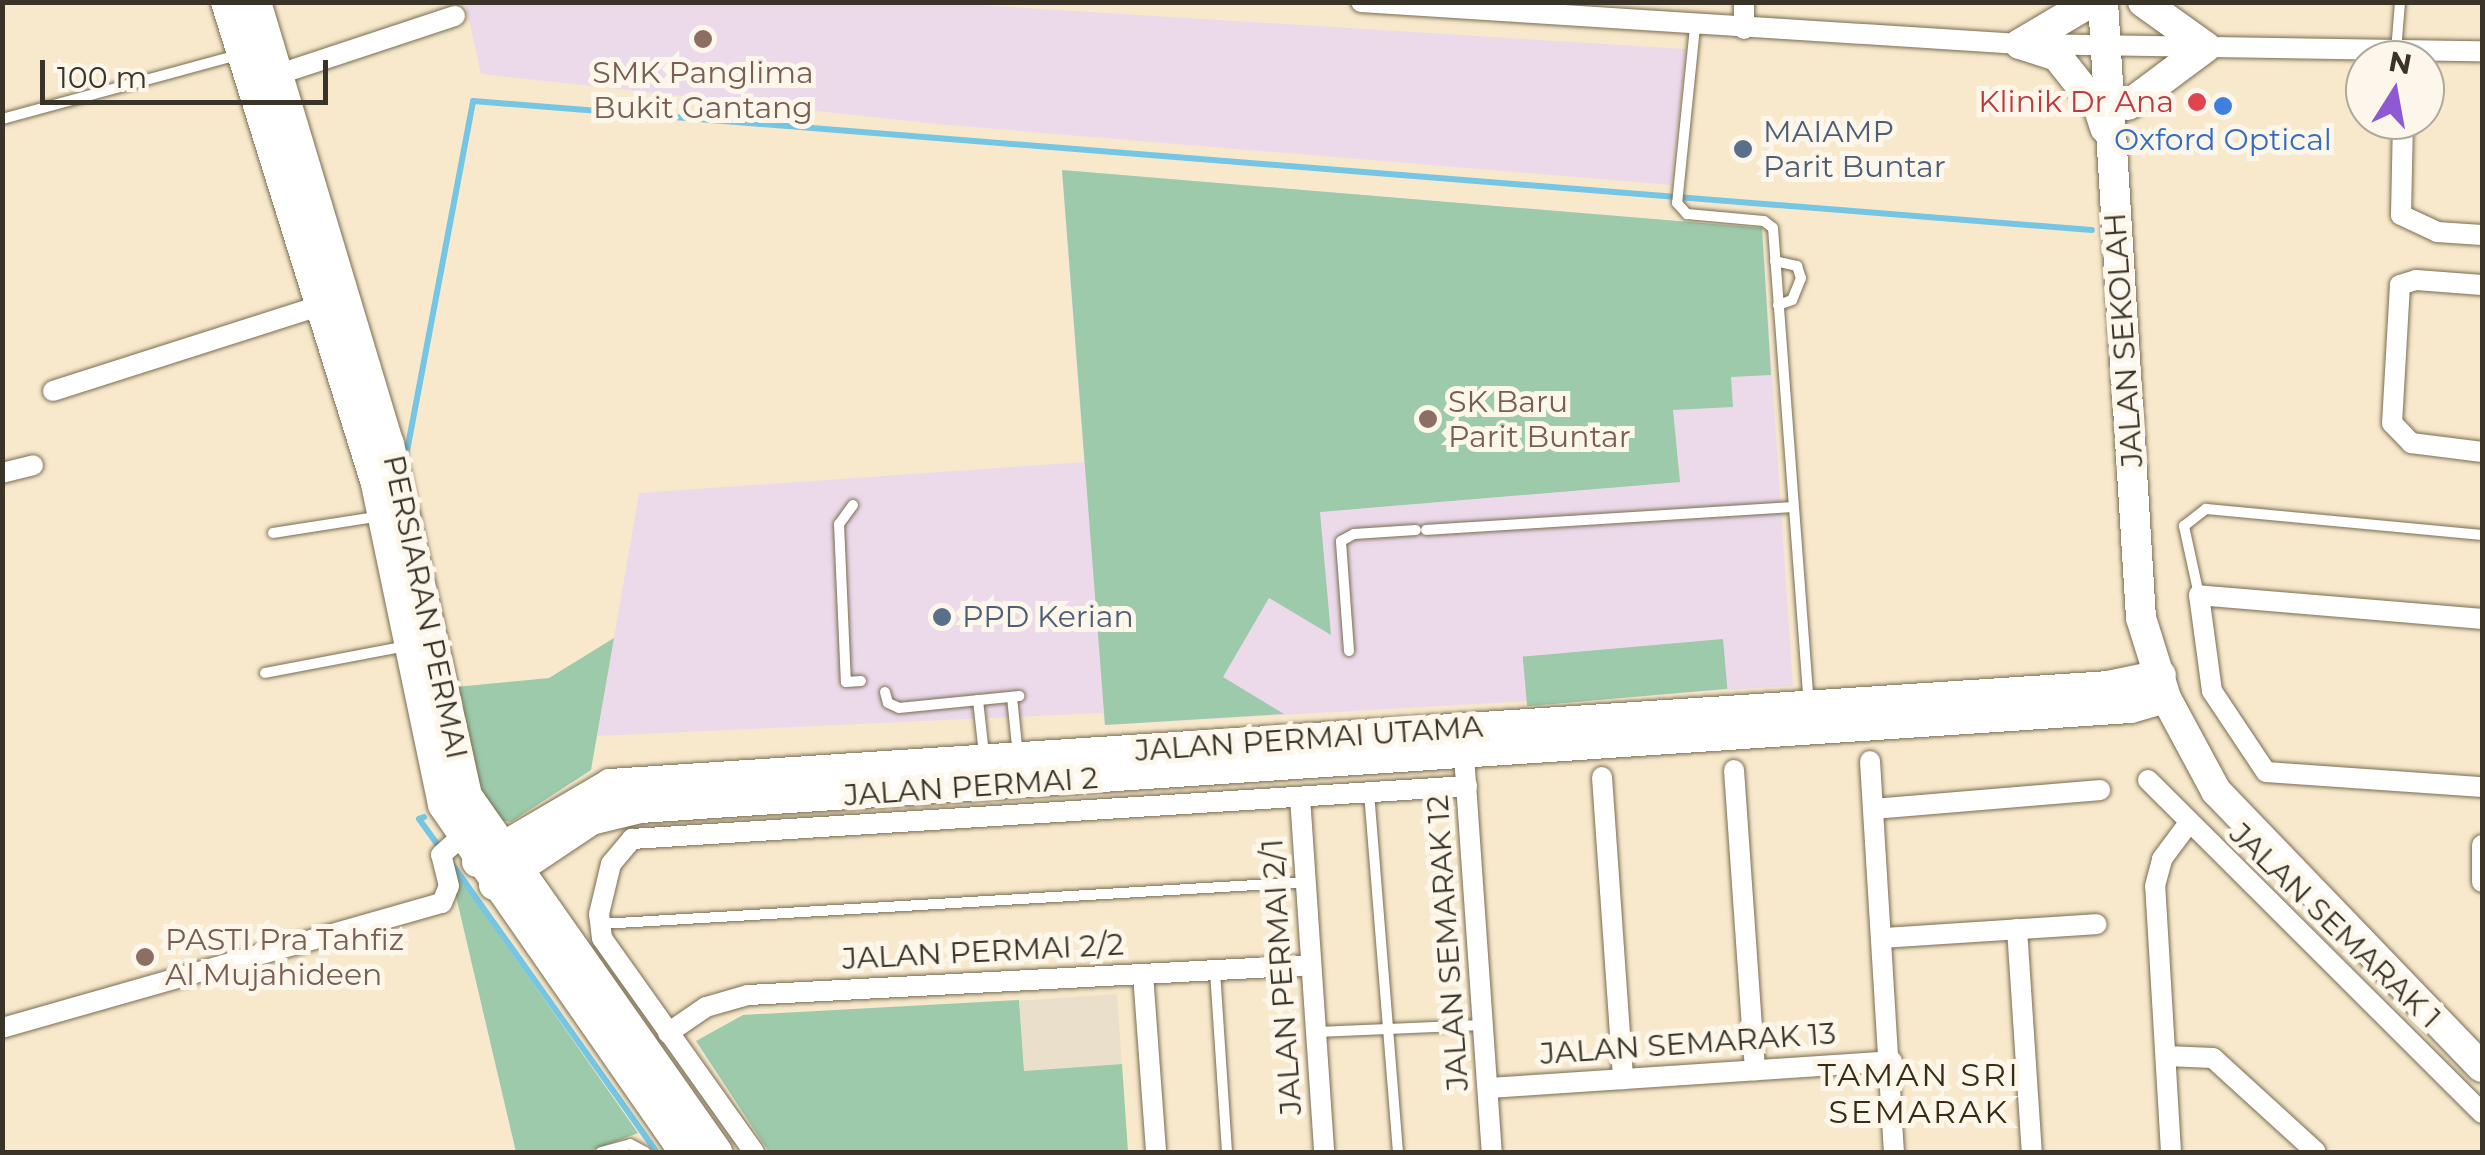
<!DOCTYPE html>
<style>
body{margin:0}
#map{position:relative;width:2485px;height:1155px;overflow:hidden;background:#f8e9cc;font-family:Montserrat,sans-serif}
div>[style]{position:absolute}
.industrial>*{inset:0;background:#eadfcb;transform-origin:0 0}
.education>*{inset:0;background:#ecdaeb}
.green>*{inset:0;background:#9ccaab;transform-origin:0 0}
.stream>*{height:6px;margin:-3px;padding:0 3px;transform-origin:3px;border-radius:3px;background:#75c5e5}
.roads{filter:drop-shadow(0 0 2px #796c52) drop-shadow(0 0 2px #796c52)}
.lane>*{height:10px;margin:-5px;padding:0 5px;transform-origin:5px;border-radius:5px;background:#fff}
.street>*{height:20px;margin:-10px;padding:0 10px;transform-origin:10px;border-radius:10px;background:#fff}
.secondary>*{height:30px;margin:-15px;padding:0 15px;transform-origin:15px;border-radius:15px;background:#fff}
.dots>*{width:28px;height:28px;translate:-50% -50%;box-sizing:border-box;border:5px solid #fdf7eb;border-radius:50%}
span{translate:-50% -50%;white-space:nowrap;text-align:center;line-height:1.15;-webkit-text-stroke:10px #fdf7eb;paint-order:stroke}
.education-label{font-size:30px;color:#785e54}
.left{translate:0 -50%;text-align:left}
.health-label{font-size:30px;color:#be3a42}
.right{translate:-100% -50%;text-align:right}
.service-label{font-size:30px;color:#4e5e75}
.shop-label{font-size:30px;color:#366cbe}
.street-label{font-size:30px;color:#393328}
.neighbourhood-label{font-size:32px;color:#382c14;letter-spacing:2.5px}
.frame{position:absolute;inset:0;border:5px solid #393328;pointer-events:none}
.north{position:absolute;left:2345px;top:40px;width:100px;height:100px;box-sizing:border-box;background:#fdf7eb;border:2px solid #afa99d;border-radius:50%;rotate:11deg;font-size:28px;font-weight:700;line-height:40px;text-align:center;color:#393328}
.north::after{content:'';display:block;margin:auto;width:35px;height:45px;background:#8d5ad3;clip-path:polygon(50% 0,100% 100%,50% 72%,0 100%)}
.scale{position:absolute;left:40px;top:60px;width:288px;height:45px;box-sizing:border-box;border:5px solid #393328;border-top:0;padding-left:12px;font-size:30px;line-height:35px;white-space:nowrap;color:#393328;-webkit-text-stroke:8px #fdf7eb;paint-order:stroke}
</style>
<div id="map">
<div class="industrial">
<div style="left:1117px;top:994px;width:70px;height:98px;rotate:86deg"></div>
</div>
<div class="education">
<div style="clip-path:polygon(932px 2px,1686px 49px,1671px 185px,936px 124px,481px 74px,465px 3px)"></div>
<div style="clip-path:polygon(1062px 170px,1762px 228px,1793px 686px,1105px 725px,1103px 713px,597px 736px,639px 493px,1084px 462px)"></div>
</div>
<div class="green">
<div style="clip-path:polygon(1062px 170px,1762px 228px,1771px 375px,1731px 377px,1733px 407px,1673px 410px,1680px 482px,1320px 512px,1331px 635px,1269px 598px,1223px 677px,1284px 714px,1105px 725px)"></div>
<div style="clip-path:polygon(614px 638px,591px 770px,511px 822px,488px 819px,456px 687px,549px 678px)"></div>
<div style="left:1723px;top:639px;width:50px;height:201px;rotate:85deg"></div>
<div style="clip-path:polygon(448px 862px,638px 1133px,588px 1152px,516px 1152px)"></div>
<div style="clip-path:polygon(1019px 1000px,1024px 1071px,1122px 1064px,1128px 1152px,769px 1152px,696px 1041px,743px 1015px)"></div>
</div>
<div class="stream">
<div style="left:407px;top:451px;width:356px;rotate:-79.3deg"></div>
<div style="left:473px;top:101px;width:1624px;rotate:4.56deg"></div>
<div style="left:424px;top:817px;width:5px;rotate:158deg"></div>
<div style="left:419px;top:819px;width:36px;rotate:54deg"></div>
<div style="left:452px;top:864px;width:354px;rotate:54.6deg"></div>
</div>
<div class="roads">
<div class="lane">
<div style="left:1695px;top:27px;width:177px;rotate:95.8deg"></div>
<div style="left:1677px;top:203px;width:15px;rotate:48deg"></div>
<div style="left:1687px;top:214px;width:77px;rotate:5.2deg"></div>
<div style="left:1764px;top:221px;width:11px;rotate:38deg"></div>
<div style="left:1773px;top:228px;width:477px;rotate:85.7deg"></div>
<div style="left:2396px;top:51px;width:49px;rotate:-85.3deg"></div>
<div style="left:2px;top:119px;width:245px;rotate:-15.2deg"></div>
<div style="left:1775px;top:261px;width:23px;rotate:13deg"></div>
<div style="left:1797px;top:266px;width:13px;rotate:72deg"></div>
<div style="left:1801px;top:278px;width:24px;rotate:112deg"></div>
<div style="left:1792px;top:300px;width:15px;rotate:160deg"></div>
<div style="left:853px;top:505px;width:24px;rotate:126deg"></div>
<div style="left:839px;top:524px;width:158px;rotate:87.5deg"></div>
<div style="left:846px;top:682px;width:15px;rotate:-4deg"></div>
<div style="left:1426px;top:530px;width:367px;rotate:-3.6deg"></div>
<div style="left:273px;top:533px;width:109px;rotate:-8.9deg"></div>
<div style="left:2199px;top:595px;width:71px;rotate:-102.3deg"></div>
<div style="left:2184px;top:526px;width:28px;rotate:-38deg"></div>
<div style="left:2206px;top:509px;width:275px;rotate:5.4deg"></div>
<div style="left:1349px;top:651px;width:110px;rotate:-94.2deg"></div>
<div style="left:1341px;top:541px;width:15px;rotate:-28deg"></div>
<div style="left:1354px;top:534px;width:62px;rotate:-3.7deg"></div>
<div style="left:265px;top:673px;width:144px;rotate:-10.8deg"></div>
<div style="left:885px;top:692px;width:11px;rotate:75deg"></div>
<div style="left:888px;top:703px;width:12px;rotate:24deg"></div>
<div style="left:899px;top:708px;width:121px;rotate:-5.7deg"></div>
<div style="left:1012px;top:697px;width:59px;rotate:84.2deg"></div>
<div style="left:978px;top:700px;width:54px;rotate:83.7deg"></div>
<div style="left:1369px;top:792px;width:361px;rotate:85.4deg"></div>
<div style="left:601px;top:924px;width:706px;rotate:-3.41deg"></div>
<div style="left:1215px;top:971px;width:181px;rotate:86.2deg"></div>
<div style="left:1316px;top:1032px;width:167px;rotate:-2.4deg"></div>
<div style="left:601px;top:1152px;width:30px;rotate:-15deg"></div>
<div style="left:630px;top:1144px;width:17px;rotate:28deg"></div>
</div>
<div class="street">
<div style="left:1361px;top:2px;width:660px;rotate:3.65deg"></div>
<div style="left:2020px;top:44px;width:462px;rotate:0.9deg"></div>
<div style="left:1744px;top:2px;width:27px;rotate:90deg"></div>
<div style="left:267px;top:78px;width:198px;rotate:-18.3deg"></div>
<div style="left:2403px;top:120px;width:95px;rotate:91.2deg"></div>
<div style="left:2401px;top:215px;width:40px;rotate:25deg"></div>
<div style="left:2437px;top:232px;width:45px;rotate:3.8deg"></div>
<div style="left:2482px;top:285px;width:66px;rotate:-175.7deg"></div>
<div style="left:2416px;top:280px;width:17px;rotate:163deg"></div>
<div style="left:2400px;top:285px;width:138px;rotate:93.3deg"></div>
<div style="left:2392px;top:423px;width:28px;rotate:46deg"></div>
<div style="left:2411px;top:443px;width:72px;rotate:7.2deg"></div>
<div style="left:53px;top:391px;width:280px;rotate:-17.7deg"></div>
<div style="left:2px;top:473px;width:32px;rotate:-14deg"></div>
<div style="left:2482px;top:619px;width:284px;rotate:-175.2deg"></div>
<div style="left:2199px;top:595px;width:97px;rotate:82.3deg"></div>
<div style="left:2212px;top:691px;width:97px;rotate:56.3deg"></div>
<div style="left:2266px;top:772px;width:217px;rotate:4deg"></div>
<div style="left:1463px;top:741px;width:412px;rotate:86deg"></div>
<div style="left:1870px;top:761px;width:392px;rotate:86.5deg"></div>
<div style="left:1734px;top:770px;width:301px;rotate:86deg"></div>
<div style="left:1602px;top:777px;width:303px;rotate:86deg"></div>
<div style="left:2148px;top:780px;width:472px;rotate:44.9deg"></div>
<div style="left:1300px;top:797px;width:356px;rotate:86.1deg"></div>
<div style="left:1874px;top:809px;width:227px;rotate:-4.8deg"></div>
<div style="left:2482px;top:845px;width:37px;rotate:90deg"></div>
<div style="left:2017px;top:929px;width:224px;rotate:86.2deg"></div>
<div style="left:1883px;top:938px;width:214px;rotate:-3.7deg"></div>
<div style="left:1143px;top:974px;width:178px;rotate:85.8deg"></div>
<div style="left:2px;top:1028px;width:457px;rotate:-15.9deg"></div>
<div style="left:442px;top:903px;width:18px;rotate:-68deg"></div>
<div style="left:449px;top:886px;width:32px;rotate:-104deg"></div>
<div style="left:441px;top:855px;width:25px;rotate:-42deg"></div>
<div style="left:668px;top:1033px;width:46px;rotate:-34.4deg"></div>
<div style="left:706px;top:1007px;width:44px;rotate:-15.9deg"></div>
<div style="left:748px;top:995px;width:564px;rotate:-3.05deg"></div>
<div style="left:2166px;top:1056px;width:47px;rotate:2.4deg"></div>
<div style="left:2213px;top:1058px;width:139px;rotate:42.4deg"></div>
<div style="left:1488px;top:1088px;width:405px;rotate:-3.8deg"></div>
<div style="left:754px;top:1152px;width:262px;rotate:-125.4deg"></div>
<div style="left:602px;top:938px;width:24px;rotate:-97deg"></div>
<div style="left:599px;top:914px;width:51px;rotate:-76.5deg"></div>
<div style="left:611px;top:864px;width:33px;rotate:-50deg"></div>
<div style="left:632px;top:839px;width:837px;rotate:-3.63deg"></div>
<div style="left:2171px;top:1152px;width:266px;rotate:-93.4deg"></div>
<div style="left:2155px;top:886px;width:28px;rotate:-75deg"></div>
<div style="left:2162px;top:859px;width:44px;rotate:-53.4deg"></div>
</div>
<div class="secondary">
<div style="left:226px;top:2px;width:500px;rotate:72.7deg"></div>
<div style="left:375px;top:479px;width:333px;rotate:78.2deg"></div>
<div style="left:443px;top:805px;width:422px;rotate:55.2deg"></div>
<div style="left:256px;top:2px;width:462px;rotate:73.3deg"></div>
<div style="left:389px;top:444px;width:361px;rotate:77.5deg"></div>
<div style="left:467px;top:796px;width:435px;rotate:54.9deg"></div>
<div style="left:2103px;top:2px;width:617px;rotate:86.47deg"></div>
<div style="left:2141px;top:618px;width:84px;rotate:72.6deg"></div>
<div style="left:2166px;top:698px;width:106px;rotate:61.7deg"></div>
<div style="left:2216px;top:791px;width:383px;rotate:46.1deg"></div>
<div style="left:2143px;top:2px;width:77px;rotate:35.5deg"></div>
<div style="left:2020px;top:44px;width:39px;rotate:18deg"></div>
<div style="left:2057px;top:56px;width:68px;rotate:51.6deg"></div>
<div style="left:2099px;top:109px;width:20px;rotate:72deg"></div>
<div style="left:2020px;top:44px;width:82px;rotate:-30.6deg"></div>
<div style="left:2128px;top:105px;width:97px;rotate:-36.6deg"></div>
<div style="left:477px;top:862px;width:154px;rotate:-30.4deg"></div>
<div style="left:610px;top:784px;width:1501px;rotate:-3.74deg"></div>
<div style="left:2108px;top:686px;width:54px;rotate:-11.7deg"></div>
<div style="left:494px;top:885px;width:117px;rotate:-33.8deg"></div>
<div style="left:591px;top:820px;width:50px;rotate:-13.8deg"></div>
<div style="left:640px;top:808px;width:1494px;rotate:-3.84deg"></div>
<div style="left:2131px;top:708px;width:36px;rotate:-16deg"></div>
</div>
</div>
<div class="dots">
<div style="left:703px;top:39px;background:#8d6e63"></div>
<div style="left:2197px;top:102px;background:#e0444e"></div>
<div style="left:2223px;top:106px;background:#3f7fe0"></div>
<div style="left:1743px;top:149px;background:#5c6f8a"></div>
<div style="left:1428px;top:419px;background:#8d6e63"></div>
<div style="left:942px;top:617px;background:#5c6f8a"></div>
<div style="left:145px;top:957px;background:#8d6e63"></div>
</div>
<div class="education-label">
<span style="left:703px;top:90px">SMK Panglima<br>Bukit Gantang</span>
<span class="left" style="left:1448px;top:419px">SK Baru<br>Parit Buntar</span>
<span class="left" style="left:165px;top:957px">PASTI Pra Tahfiz<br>Al Mujahideen</span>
</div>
<div class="health-label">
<span class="right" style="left:2174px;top:102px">Klinik Dr Ana</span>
</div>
<div class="service-label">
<span class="left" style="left:1763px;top:149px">MAIAMP<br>Parit Buntar</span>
<span class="left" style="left:962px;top:617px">PPD Kerian</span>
</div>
<div class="shop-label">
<span style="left:2223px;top:140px">Oxford Optical</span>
</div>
<div class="street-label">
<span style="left:2124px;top:340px;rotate:-94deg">JALAN SEKOLAH</span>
<span style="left:425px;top:607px;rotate:78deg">PERSIARAN PERMAI</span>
<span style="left:1309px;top:739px;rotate:-4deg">JALAN PERMAI UTAMA</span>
<span style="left:971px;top:787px;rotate:-4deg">JALAN PERMAI 2</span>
<span style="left:2335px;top:926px;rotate:44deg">JALAN SEMARAK 1</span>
<span style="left:1448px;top:943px;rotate:-94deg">JALAN SEMARAK 12</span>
<span style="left:983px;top:952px;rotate:-3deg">JALAN PERMAI 2/2</span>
<span style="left:1282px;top:977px;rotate:-94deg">JALAN PERMAI 2/1</span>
<span style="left:1688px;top:1044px;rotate:-4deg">JALAN SEMARAK 13</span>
</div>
<div class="neighbourhood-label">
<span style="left:1919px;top:1094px">TAMAN SRI<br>SEMARAK</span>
</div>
<div class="frame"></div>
<div class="north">N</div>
<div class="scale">100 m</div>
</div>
